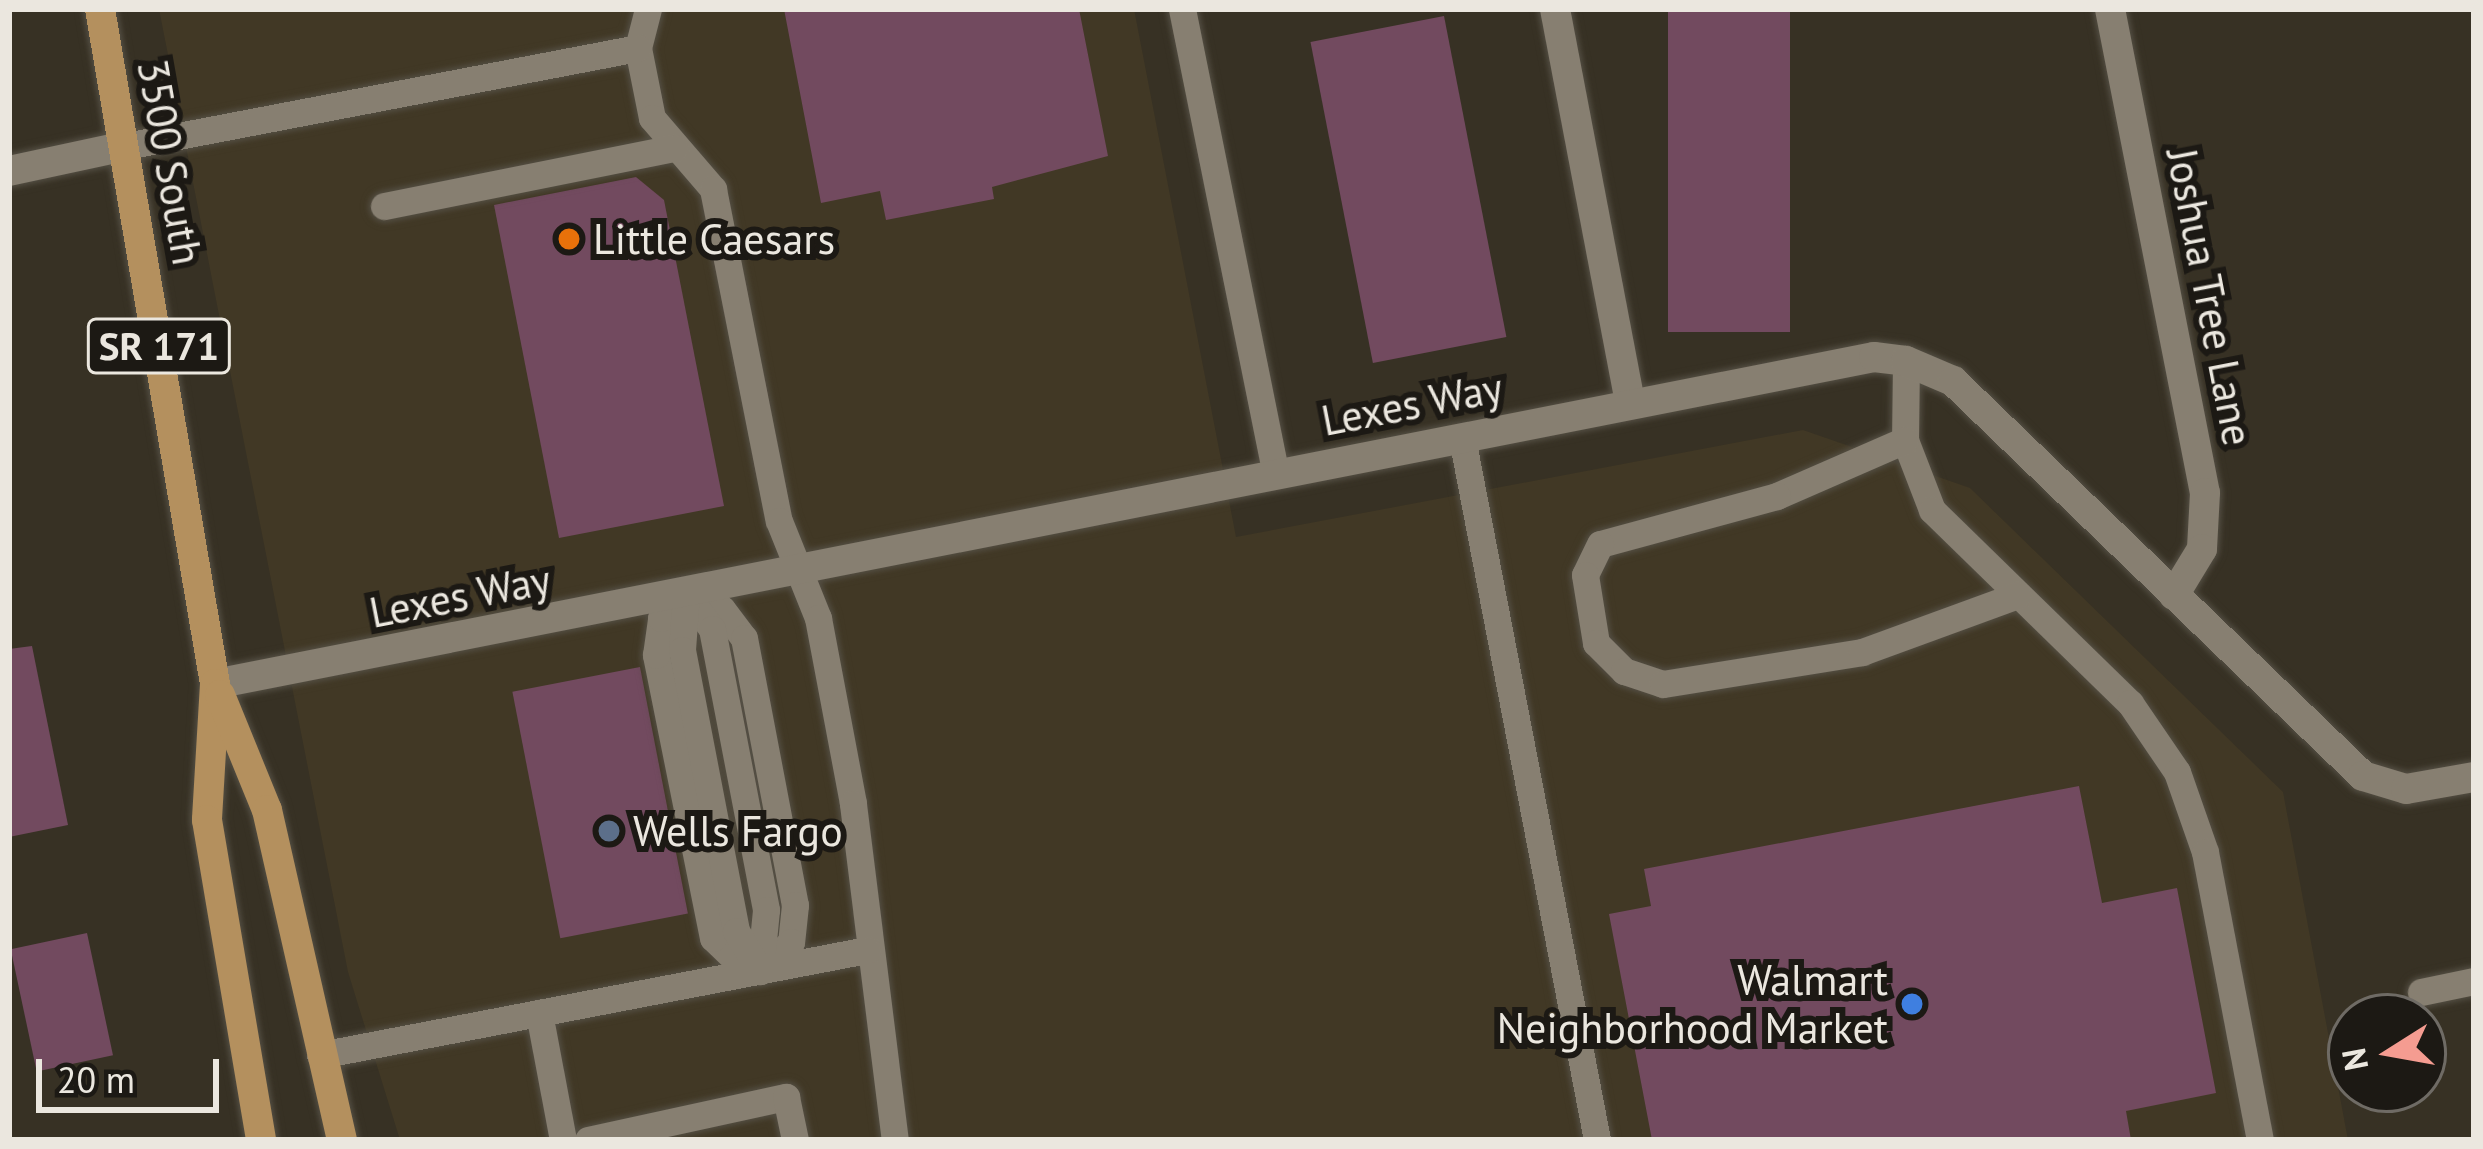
<!DOCTYPE html>
<style>
body{margin:0}
#map{position:relative;width:2483px;height:1149px;overflow:hidden;background:#373124;font-family:"PT Sans",sans-serif}
div>[style]{position:absolute}
.built>*{inset:0;background:#413825}
.building>*{inset:0;background:#724a5f;transform-origin:0 0}
.roads{filter:drop-shadow(0 0 3px #544f44) drop-shadow(0 0 3px #544f44)}
.lane>*{height:27px;margin:-13.5px;padding:0 13.5px;transform-origin:13.5px;border-radius:13.5px;background:#877f71}
.street>*{height:30px;margin:-15px;padding:0 15px;transform-origin:15px;border-radius:15px;background:#877f71}
.primary>*{height:30px;margin:-15px;padding:0 15px;transform-origin:15px;border-radius:15px;background:#b4905e}
.dots>*{width:33px;height:33px;translate:-50% -50%;box-sizing:border-box;border:6px solid #1c1914;border-radius:50%}
span{translate:-50% -50%;white-space:nowrap;text-align:center;line-height:1.15;-webkit-text-stroke:12px #1c1914;paint-order:stroke}
.shield-label span{padding:3px 9px;background:#1c1914;border:3px solid;border-radius:9px;-webkit-text-stroke-width:0}
.shield-label{font-size:39px;color:#ebe7df;font-weight:700}
.street-label{font-size:42px;color:#ebe7df}
.poi-label{font-size:42px;color:#ebe7df}
.left{translate:0 -50%;text-align:left}
.right{translate:-100% -50%;text-align:right}
.frame{position:absolute;inset:0;border:12px solid #ebe7df;pointer-events:none}
.north{position:absolute;left:2327px;top:993px;width:120px;height:120px;box-sizing:border-box;background:#1c1914;border:3px solid #6f6b65;border-radius:50%;rotate:259deg;font-size:33px;font-weight:700;line-height:48px;text-align:center;color:#ebe7df}
.north::after{content:'';display:block;margin:auto;width:42px;height:54px;background:#f59c91;clip-path:polygon(50% 0,100% 100%,50% 72%,0 100%)}
.scale{position:absolute;left:36px;top:1059px;width:183px;height:54px;box-sizing:border-box;border:6px solid #ebe7df;border-top:0;padding-left:15px;font-size:36px;line-height:42px;white-space:nowrap;color:#ebe7df;-webkit-text-stroke:9px #1c1914;paint-order:stroke}
</style>
<div id="map">
<div class="built">
<div style="clip-path:polygon(159px 9px,1134px 9px,1236px 537px,1803px 430px,1970px 488px,2283px 792px,2348px 1140px,400px 1140px,348px 972px)"></div>
</div>
<div class="building">
<div style="clip-path:polygon(784px 9px,1079px 9px,1108px 156px,992px 187px,994px 199px,886px 220px,880px 191px,821px 203px)"></div>
<div style="left:1668px;top:9px;width:122px;height:323px"></div>
<div style="left:1444px;top:16px;width:327px;height:136px;rotate:79deg"></div>
<div style="clip-path:polygon(636px 177px,664px 200px,724px 506px,559px 538px,494px 205px)"></div>
<div style="clip-path:polygon(32px 646px,68px 825px,9px 837px,9px 649px)"></div>
<div style="left:640px;top:667px;width:251px;height:130px;rotate:79deg"></div>
<div style="clip-path:polygon(2079px 786px,2102px 903px,2177px 888px,2216px 1093px,2126px 1111px,2131px 1140px,1652px 1140px,1609px 914px,1651px 906px,1644px 869px)"></div>
<div style="left:87px;top:933px;width:125px;height:78px;rotate:78deg"></div>
</div>
<div class="roads">
<div class="lane">
<div style="left:648px;top:9px;width:40px;rotate:104.4deg"></div>
<div style="left:638px;top:48px;width:71px;rotate:78.7deg"></div>
<div style="left:652px;top:118px;width:94px;rotate:49.3deg"></div>
<div style="left:713px;top:189px;width:338px;rotate:78.8deg"></div>
<div style="left:779px;top:521px;width:105px;rotate:68.1deg"></div>
<div style="left:818px;top:618px;width:189px;rotate:79.3deg"></div>
<div style="left:853px;top:804px;width:339px;rotate:82.9deg"></div>
<div style="left:1182px;top:9px;width:475px;rotate:78.6deg"></div>
<div style="left:126px;top:146px;width:521px;rotate:-10.84deg"></div>
<div style="left:384px;top:206px;width:296px;rotate:-11.3deg"></div>
<div style="left:1906px;top:361px;width:79px;rotate:90.7deg"></div>
<div style="left:1905px;top:440px;width:75px;rotate:68.9deg"></div>
<div style="left:1932px;top:510px;width:277px;rotate:44.3deg"></div>
<div style="left:2130px;top:703px;width:83px;rotate:55.7deg"></div>
<div style="left:2177px;top:772px;width:85px;rotate:70.7deg"></div>
<div style="left:2205px;top:852px;width:293px;rotate:79.2deg"></div>
<div style="left:1462px;top:438px;width:715px;rotate:79.11deg"></div>
<div style="left:1905px;top:440px;width:140px;rotate:156.4deg"></div>
<div style="left:1777px;top:496px;width:183px;rotate:164.8deg"></div>
<div style="left:1600px;top:544px;width:34px;rotate:116deg"></div>
<div style="left:1585px;top:575px;width:69px;rotate:80.8deg"></div>
<div style="left:1596px;top:643px;width:40px;rotate:45deg"></div>
<div style="left:1624px;top:671px;width:41px;rotate:18.4deg"></div>
<div style="left:1663px;top:684px;width:202px;rotate:-9.1deg"></div>
<div style="left:1862px;top:652px;width:166px;rotate:-20.1deg"></div>
<div style="left:686px;top:594px;width:39px;rotate:23deg"></div>
<div style="left:722px;top:609px;width:36px;rotate:53deg"></div>
<div style="left:744px;top:638px;width:272px;rotate:79.2deg"></div>
<div style="left:795px;top:905px;width:37px;rotate:96deg"></div>
<div style="left:791px;top:942px;width:42px;rotate:136.9deg"></div>
<div style="left:760px;top:971px;width:21px;rotate:-161deg"></div>
<div style="left:740px;top:964px;width:37px;rotate:-136deg"></div>
<div style="left:713px;top:938px;width:289px;rotate:-101.4deg"></div>
<div style="left:656px;top:655px;width:37px;rotate:-82deg"></div>
<div style="left:661px;top:618px;width:35px;rotate:-44deg"></div>
<div style="left:686px;top:594px;width:44px;rotate:53.4deg"></div>
<div style="left:712px;top:629px;width:286px;rotate:79.1deg"></div>
<div style="left:766px;top:910px;width:61px;rotate:95.6deg"></div>
<div style="left:686px;top:594px;width:56px;rotate:94.1deg"></div>
<div style="left:682px;top:650px;width:286px;rotate:79.1deg"></div>
<div style="left:736px;top:931px;width:47px;rotate:59deg"></div>
<div style="left:2421px;top:992px;width:54px;rotate:-11.7deg"></div>
<div style="left:539px;top:1013px;width:129px;rotate:79.3deg"></div>
<div style="left:320px;top:1055px;width:557px;rotate:-10.87deg"></div>
<div style="left:588px;top:1140px;width:203px;rotate:-12.3deg"></div>
<div style="left:786px;top:1097px;width:44px;rotate:78.2deg"></div>
</div>
<div class="street">
<div style="left:1555px;top:9px;width:401px;rotate:79.2deg"></div>
<div style="left:2110px;top:9px;width:493px;rotate:78.9deg"></div>
<div style="left:2205px;top:493px;width:56px;rotate:93.1deg"></div>
<div style="left:2202px;top:549px;width:54px;rotate:121.3deg"></div>
<div style="left:9px;top:171px;width:120px;rotate:-12.1deg"></div>
<div style="left:215px;top:684px;width:1691px;rotate:-11.15deg"></div>
<div style="left:1874px;top:357px;width:32px;rotate:7deg"></div>
<div style="left:1906px;top:361px;width:51px;rotate:23.1deg"></div>
<div style="left:1953px;top:381px;width:569px;rotate:43.93deg"></div>
<div style="left:2363px;top:776px;width:45px;rotate:16.8deg"></div>
<div style="left:2406px;top:789px;width:69px;rotate:-10deg"></div>
</div>
<div class="primary">
<div style="left:100px;top:9px;width:685px;rotate:80.33deg"></div>
<div style="left:215px;top:684px;width:136px;rotate:93.4deg"></div>
<div style="left:207px;top:820px;width:325px;rotate:80.4deg"></div>
<div style="left:220px;top:695px;width:124px;rotate:67.8deg"></div>
<div style="left:267px;top:810px;width:338px;rotate:77.2deg"></div>
</div>
</div>
<div class="dots">
<div style="left:569px;top:239px;background:#e8710a"></div>
<div style="left:609px;top:831px;background:#5c6f8a"></div>
<div style="left:1912px;top:1004px;background:#3f7fe0"></div>
</div>
<div class="shield-label">
<span style="left:159px;top:346px">SR 171</span>
</div>
<div class="street-label">
<span style="left:170px;top:162px;rotate:80deg">3500 South</span>
<span style="left:2210px;top:297px;rotate:79deg">Joshua Tree Lane</span>
<span style="left:1412px;top:404px;rotate:-11deg">Lexes Way</span>
<span style="left:460px;top:596px;rotate:-11deg">Lexes Way</span>
</div>
<div class="poi-label">
<span class="left" style="left:593px;top:239px">Little Caesars</span>
<span class="left" style="left:633px;top:831px">Wells Fargo</span>
<span class="right" style="left:1888px;top:1004px">Walmart<br>Neighborhood Market</span>
</div>
<div class="frame"></div>
<div class="north">N</div>
<div class="scale">20 m</div>
</div>
